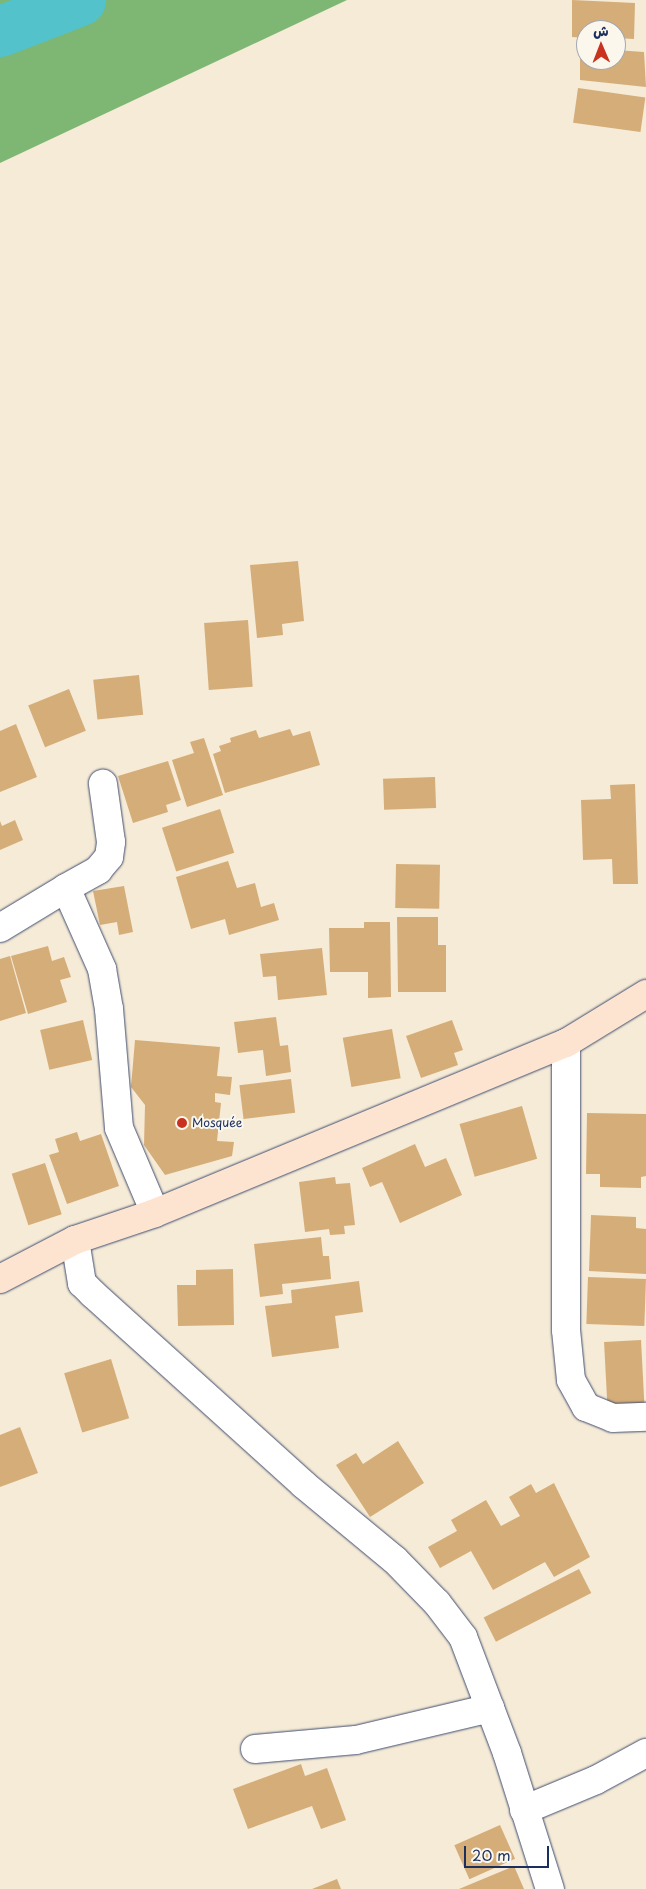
<!DOCTYPE html>
<meta charset="utf-8">
<style>
body{margin:0}
#map{position:relative;width:646px;height:1889px;overflow:hidden;background:#f6ebd6;font-family:"Playpen Sans","Playpen Sans Arabic",sans-serif}
div>[style]{position:absolute}
.forest>*{inset:0;background:#7eb674}
.river>*{height:51px;margin:-25.5px;padding:0 25.5px;transform-origin:25.5px;border-radius:25.5px;background:#54c2cb}
.building>*{inset:0;background:#d5ad79;transform-origin:0 0}
.roads{filter:drop-shadow(0 0 1px #3c4b70) drop-shadow(0 0 1px #3c4b70)}
.minor>*{height:28px;margin:-14px;padding:0 14px;transform-origin:14px;border-radius:14px;background:#fff}
.secondary>*{height:28px;margin:-14px;padding:0 14px;transform-origin:14px;border-radius:14px;background:#fde4d1}
.dots>*{width:14px;height:14px;translate:-50% -50%;box-sizing:border-box;border:2px solid #fbf7ec;border-radius:50%}
span{translate:-50% -50%;white-space:nowrap;text-align:center;line-height:1.15;-webkit-text-stroke:4px #fbf7ec;paint-order:stroke}
.poi-label{font-size:12px;color:#1b2f5e}
.left{translate:0 -50%;text-align:left}
.north{position:absolute;left:576px;top:20px;width:50px;height:50px;box-sizing:border-box;background:#fbf7ec;border:1px solid #a1a7b3;border-radius:50%;rotate:359deg;font-size:14px;font-weight:700;line-height:20px;text-align:center;color:#1b2f5e}
.north::after{content:'';display:block;margin:auto;width:18px;height:22px;background:#c8321e;clip-path:polygon(50% 0,100% 100%,50% 72%,0 100%)}
.scale{position:absolute;left:464px;top:1846px;width:85px;height:22px;box-sizing:border-box;border:2px solid #1b2f5e;border-top:0;padding-left:6px;font-size:15px;line-height:18px;white-space:nowrap;color:#1b2f5e;-webkit-text-stroke:4px #fbf7ec;paint-order:stroke}
</style>
<div id="map">
<div class="forest">
<div style="clip-path:polygon(0 0,347px 0,0 163px)"></div>
</div>
<div class="river">
<div style="left:0;top:31px;width:86px;rotate:-21.2deg"></div>
</div>
<div class="building">
<div style="clip-path:polygon(572px 0,635px 3px,634px 39px,616px 38px,616px 30px,586px 30px,586px 38px,572px 37px)"></div>
<div style="clip-path:polygon(580px 47px,586px 48px,586px 60px,616px 60px,616px 50px,644px 52px,646px 87px,580px 80px)"></div>
<div style="left:578px;top:88px;width:68px;height:35px;rotate:8deg"></div>
<div style="clip-path:polygon(298px 561px,304px 621px,282px 624px,283px 635px,257px 638px,250px 565px)"></div>
<div style="left:248px;top:620px;width:67px;height:44px;rotate:86deg"></div>
<div style="left:139px;top:675px;width:40px;height:46px;rotate:84deg"></div>
<div style="left:69px;top:689px;width:45px;height:44px;rotate:68deg"></div>
<div style="clip-path:polygon(16px 724px,37px 777px,0 792px,0 731px)"></div>
<div style="clip-path:polygon(290px 729px,293px 736px,310px 731px,320px 765px,225px 793px,213px 754px,221px 751px,219px 746px,231px 742px,230px 738px,256px 730px,259px 738px)"></div>
<div style="clip-path:polygon(204px 738px,223px 795px,187px 807px,172px 760px,194px 753px,190px 742px)"></div>
<div style="clip-path:polygon(168px 761px,181px 800px,166px 805px,168px 812px,133px 823px,118px 776px)"></div>
<div style="left:435px;top:777px;width:31px;height:52px;rotate:88deg"></div>
<div style="clip-path:polygon(635px 784px,638px 884px,613px 884px,612px 859px,583px 860px,581px 800px,611px 799px,610px 785px)"></div>
<div style="left:220px;top:809px;width:46px;height:61px;rotate:72deg"></div>
<div style="clip-path:polygon(15px 820px,23px 840px,0 850px,0 821px,2px 826px)"></div>
<div style="clip-path:polygon(228px 861px,237px 888px,255px 883px,261px 907px,274px 903px,279px 920px,229px 935px,225px 919px,191px 929px,176px 877px)"></div>
<div style="left:396px;top:864px;width:44px;height:44px;rotate:1deg"></div>
<div style="clip-path:polygon(124px 886px,133px 932px,119px 935px,117px 922px,100px 925px,93px 891px)"></div>
<div style="clip-path:polygon(397px 917px,438px 917px,438px 945px,446px 945px,446px 992px,398px 992px)"></div>
<div style="clip-path:polygon(364px 922px,390px 922px,391px 997px,368px 998px,368px 972px,330px 972px,329px 928px,364px 928px)"></div>
<div style="clip-path:polygon(48px 946px,52px 961px,64px 957px,71px 977px,60px 980px,67px 1002px,28px 1014px,11px 956px)"></div>
<div style="clip-path:polygon(322px 948px,327px 995px,278px 1000px,276px 976px,263px 977px,260px 954px)"></div>
<div style="clip-path:polygon(10px 956px,26px 1013px,0 1021px,0 959px)"></div>
<div style="clip-path:polygon(276px 1017px,280px 1046px,288px 1045px,291px 1072px,266px 1076px,263px 1050px,238px 1053px,234px 1022px)"></div>
<div style="left:83px;top:1020px;width:41px;height:44px;rotate:77deg"></div>
<div style="clip-path:polygon(452px 1020px,463px 1050px,454px 1053px,458px 1065px,421px 1078px,406px 1036px)"></div>
<div style="left:392px;top:1029px;width:50px;height:50px;rotate:80deg"></div>
<div style="clip-path:polygon(135px 1040px,220px 1047px,217px 1076px,232px 1077px,230px 1095px,215px 1093px,215px 1102px,221px 1103px,217px 1141px,234px 1142px,232px 1156px,165px 1175px,144px 1145px,145px 1105px,131px 1087px)"></div>
<div style="left:291px;top:1079px;width:34px;height:52px;rotate:83deg"></div>
<div style="left:522px;top:1106px;width:55px;height:65px;rotate:74deg"></div>
<div style="clip-path:polygon(587px 1113px,646px 1114px,646px 1176px,641px 1177px,641px 1188px,600px 1187px,600px 1174px,586px 1174px)"></div>
<div style="clip-path:polygon(77px 1132px,80px 1141px,101px 1134px,119px 1186px,67px 1204px,49px 1155px,59px 1152px,55px 1139px)"></div>
<div style="clip-path:polygon(415px 1144px,425px 1167px,446px 1158px,462px 1195px,400px 1223px,382px 1182px,370px 1187px,362px 1168px)"></div>
<div style="left:45px;top:1163px;width:54px;height:35px;rotate:72deg"></div>
<div style="clip-path:polygon(335px 1177px,336px 1184px,350px 1183px,355px 1225px,344px 1226px,345px 1234px,330px 1235px,329px 1229px,305px 1232px,299px 1182px)"></div>
<div style="clip-path:polygon(591px 1215px,636px 1217px,636px 1228px,646px 1229px,646px 1274px,589px 1271px)"></div>
<div style="clip-path:polygon(321px 1237px,323px 1256px,329px 1256px,331px 1279px,282px 1284px,283px 1294px,260px 1297px,254px 1244px)"></div>
<div style="clip-path:polygon(233px 1269px,234px 1325px,178px 1326px,177px 1285px,196px 1285px,196px 1270px)"></div>
<div style="left:588px;top:1277px;width:58px;height:47px;rotate:2deg"></div>
<div style="clip-path:polygon(359px 1281px,363px 1312px,335px 1316px,339px 1348px,272px 1357px,265px 1306px,292px 1303px,291px 1290px)"></div>
<div style="left:641px;top:1340px;width:69px;height:37px;rotate:87deg"></div>
<div style="left:111px;top:1359px;width:62px;height:49px;rotate:73deg"></div>
<div style="clip-path:polygon(20px 1427px,38px 1473px,0 1487px,0 1435px)"></div>
<div style="clip-path:polygon(398px 1441px,424px 1483px,370px 1517px,336px 1465px,356px 1453px,363px 1464px)"></div>
<div style="clip-path:polygon(554px 1483px,590px 1557px,554px 1577px,545px 1562px,493px 1590px,471px 1551px,440px 1568px,428px 1547px,457px 1531px,451px 1520px,486px 1500px,501px 1526px,520px 1516px,509px 1497px,531px 1484px,536px 1493px)"></div>
<div style="left:579px;top:1569px;width:27px;height:107px;rotate:63deg"></div>
<div style="clip-path:polygon(301px 1764px,305px 1776px,327px 1768px,346px 1820px,321px 1829px,312px 1806px,248px 1829px,233px 1789px)"></div>
<div style="left:500px;top:1825px;width:37px;height:50px;rotate:66deg"></div>
<div style="clip-path:polygon(514px 1866px,524px 1889px,459px 1889px)"></div>
<div style="clip-path:polygon(337px 1879px,341px 1889px,312px 1889px)"></div>
</div>
<div class="roads">
<div class="minor">
<div style="left:66px;top:888px;width:37px;rotate:-29deg"></div>
<div style="left:98px;top:870px;width:17px;rotate:-50deg"></div>
<div style="left:109px;top:857px;width:15px;rotate:-82deg"></div>
<div style="left:111px;top:842px;width:59px;rotate:-97.9deg"></div>
<div style="left:0;top:928px;width:77px;rotate:-31.2deg"></div>
<div style="left:66px;top:888px;width:89px;rotate:66deg"></div>
<div style="left:102px;top:969px;width:41px;rotate:80.1deg"></div>
<div style="left:109px;top:1009px;width:119px;rotate:85.2deg"></div>
<div style="left:119px;top:1128px;width:92px;rotate:67deg"></div>
<div style="left:566px;top:1043px;width:287px;rotate:90deg"></div>
<div style="left:566px;top:1330px;width:50px;rotate:84.3deg"></div>
<div style="left:571px;top:1380px;width:31px;rotate:61deg"></div>
<div style="left:586px;top:1407px;width:29px;rotate:22deg"></div>
<div style="left:613px;top:1418px;width:33px;rotate:-2deg"></div>
<div style="left:75px;top:1240px;width:44px;rotate:80.8deg"></div>
<div style="left:82px;top:1283px;width:16px;rotate:45deg"></div>
<div style="left:93px;top:1294px;width:283px;rotate:42.1deg"></div>
<div style="left:303px;top:1484px;width:119px;rotate:39.6deg"></div>
<div style="left:395px;top:1560px;width:60px;rotate:45.7deg"></div>
<div style="left:437px;top:1603px;width:43px;rotate:52.6deg"></div>
<div style="left:463px;top:1637px;width:124px;rotate:69.2deg"></div>
<div style="left:507px;top:1753px;width:143px;rotate:72.5deg"></div>
<div style="left:255px;top:1749px;width:101px;rotate:-5.1deg"></div>
<div style="left:356px;top:1740px;width:138px;rotate:-13.4deg"></div>
<div style="left:524px;top:1810px;width:78px;rotate:-22.6deg"></div>
<div style="left:596px;top:1780px;width:57px;rotate:-28.4deg"></div>
</div>
<div class="secondary">
<div style="left:0;top:1279px;width:85px;rotate:-27.5deg"></div>
<div style="left:75px;top:1240px;width:84px;rotate:-18.6deg"></div>
<div style="left:155px;top:1213px;width:445px;rotate:-22.5deg"></div>
<div style="left:566px;top:1043px;width:94px;rotate:-31.5deg"></div>
</div>
</div>
<div class="dots">
<div style="left:182px;top:1123px;background:#c8321e"></div>
</div>
<div class="poi-label">
<span class="left" style="left:192px;top:1123px">Mosquée</span>
</div>
<div class="north">ش</div>
<div class="scale">20 m</div>
</div>
